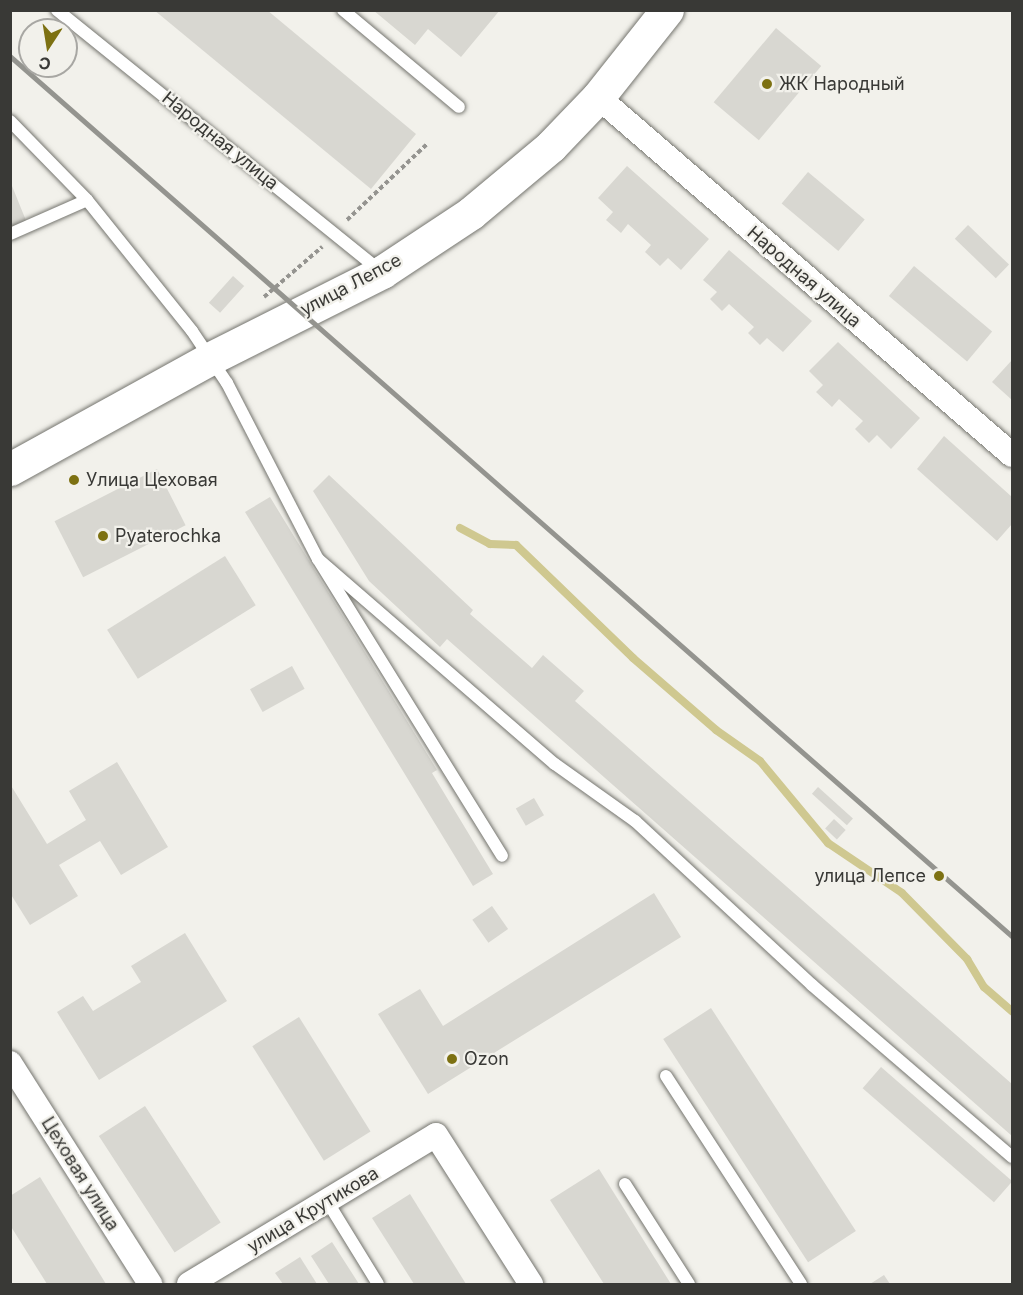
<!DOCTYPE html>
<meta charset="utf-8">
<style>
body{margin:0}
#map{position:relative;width:1023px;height:1295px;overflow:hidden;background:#f2f1eb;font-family:Inter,sans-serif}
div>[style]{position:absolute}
.stream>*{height:8px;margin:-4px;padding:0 4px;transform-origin:4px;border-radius:4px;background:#cfc890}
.building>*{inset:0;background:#d8d7d1;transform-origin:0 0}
.path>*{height:4px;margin-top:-2px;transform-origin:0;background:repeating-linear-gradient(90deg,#959490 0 4.5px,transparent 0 7.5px)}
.roads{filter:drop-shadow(0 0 2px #75756f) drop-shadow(0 0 2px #75756f)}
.lane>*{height:12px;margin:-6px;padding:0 6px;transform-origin:6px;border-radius:6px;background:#fff}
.street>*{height:24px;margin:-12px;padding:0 12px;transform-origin:12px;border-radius:12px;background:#fff}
.secondary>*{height:33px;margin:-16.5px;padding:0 16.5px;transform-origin:16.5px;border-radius:16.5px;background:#fff}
.rail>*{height:4.5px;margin:-2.25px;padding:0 2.25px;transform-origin:2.25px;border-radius:2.25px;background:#94948f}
.dots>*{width:16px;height:16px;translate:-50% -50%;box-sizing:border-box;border:3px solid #f2f1eb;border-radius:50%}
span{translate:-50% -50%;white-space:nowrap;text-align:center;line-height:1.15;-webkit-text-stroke:4.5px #f2f1eb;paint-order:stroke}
.poi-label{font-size:18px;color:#393936}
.left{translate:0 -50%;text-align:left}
.right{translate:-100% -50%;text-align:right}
.street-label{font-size:18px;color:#393936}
.frame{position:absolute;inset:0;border:12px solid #393936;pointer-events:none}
.north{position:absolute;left:18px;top:18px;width:60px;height:60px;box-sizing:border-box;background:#f2f1eb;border:2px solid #a8a7a3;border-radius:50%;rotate:192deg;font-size:16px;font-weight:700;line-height:24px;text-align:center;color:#393936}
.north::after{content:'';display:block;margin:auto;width:21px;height:27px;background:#7d7112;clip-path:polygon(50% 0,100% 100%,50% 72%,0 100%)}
</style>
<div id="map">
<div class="stream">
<div style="left:460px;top:528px;width:34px;rotate:28deg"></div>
<div style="left:490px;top:544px;width:26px;rotate:2deg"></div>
<div style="left:516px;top:545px;width:163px;rotate:44deg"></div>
<div style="left:633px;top:658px;width:110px;rotate:40.9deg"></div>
<div style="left:716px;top:730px;width:54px;rotate:35.2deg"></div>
<div style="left:760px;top:761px;width:107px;rotate:50.3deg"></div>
<div style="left:828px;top:843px;width:89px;rotate:34deg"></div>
<div style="left:902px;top:893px;width:93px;rotate:45.4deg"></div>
<div style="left:967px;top:959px;width:33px;rotate:59deg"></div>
<div style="left:984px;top:987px;width:37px;rotate:41deg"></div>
</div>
<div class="building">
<div style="clip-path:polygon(154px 10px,267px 10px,416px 134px,371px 189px)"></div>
<div style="clip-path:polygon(373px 10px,500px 10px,461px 57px,428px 29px,415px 45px)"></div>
<div style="left:776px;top:28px;width:59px;height:97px;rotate:40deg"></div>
<div style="clip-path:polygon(627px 166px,709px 239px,681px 270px,668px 258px,660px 266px,645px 252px,651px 245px,628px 224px,621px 233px,606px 220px,613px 212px,598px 198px)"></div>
<div style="left:808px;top:172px;width:74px;height:41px;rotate:40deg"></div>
<div style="clip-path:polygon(10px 181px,27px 223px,10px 229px)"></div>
<div style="left:968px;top:225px;width:57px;height:19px;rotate:44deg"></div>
<div style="clip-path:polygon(729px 250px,812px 321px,783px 352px,767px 338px,760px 345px,748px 333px,754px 327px,729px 304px,722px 311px,710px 299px,717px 292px,703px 280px)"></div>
<div style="left:914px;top:266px;width:102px;height:39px;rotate:40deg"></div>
<div style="left:233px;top:276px;width:15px;height:36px;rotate:42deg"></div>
<div style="clip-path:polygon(838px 342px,920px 418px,891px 449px,877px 435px,869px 443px,855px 429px,863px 421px,839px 399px,832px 407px,816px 392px,823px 385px,809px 371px)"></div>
<div style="clip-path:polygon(1012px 360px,1012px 400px,992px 382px)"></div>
<div style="clip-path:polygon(944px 436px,1012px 497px,1012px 524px,997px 541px,917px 469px)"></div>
<div style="left:157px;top:469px;width:63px;height:115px;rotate:63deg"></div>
<div style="clip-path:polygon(329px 475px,473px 610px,470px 614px,532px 668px,543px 655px,584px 691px,575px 701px,1012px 1084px,1012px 1136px,447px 639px,440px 647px,369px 581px,313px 491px)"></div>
<div style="clip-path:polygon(270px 497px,437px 770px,432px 773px,493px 874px,473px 886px,245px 512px)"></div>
<div style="left:225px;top:556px;width:58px;height:139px;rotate:58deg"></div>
<div style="left:292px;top:666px;width:26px;height:48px;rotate:61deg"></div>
<div style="clip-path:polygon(117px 762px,168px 847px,121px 875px,100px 841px,59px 865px,78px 896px,30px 925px,10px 893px,10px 784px,47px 844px,86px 820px,69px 791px)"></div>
<div style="left:818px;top:787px;width:47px;height:9px;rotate:42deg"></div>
<div style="left:534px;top:798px;width:20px;height:21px;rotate:60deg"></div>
<div style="left:834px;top:819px;width:16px;height:13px;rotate:43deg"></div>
<div style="clip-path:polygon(654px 893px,681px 937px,428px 1094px,378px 1014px,420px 989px,443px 1026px)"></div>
<div style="left:492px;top:906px;width:28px;height:24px;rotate:55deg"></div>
<div style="clip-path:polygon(185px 933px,227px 1001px,99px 1080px,57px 1012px,83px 996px,93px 1011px,141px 982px,131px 966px)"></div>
<div style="left:711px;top:1008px;width:266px;height:57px;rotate:57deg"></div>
<div style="left:299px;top:1017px;width:135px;height:55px;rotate:58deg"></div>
<div style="left:881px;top:1067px;width:174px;height:28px;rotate:41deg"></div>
<div style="left:145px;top:1106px;width:139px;height:55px;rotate:57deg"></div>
<div style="clip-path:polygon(599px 1169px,671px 1284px,604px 1284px,550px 1200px)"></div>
<div style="clip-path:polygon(40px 1177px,106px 1284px,47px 1284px,10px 1225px,10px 1196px)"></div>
<div style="clip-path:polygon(410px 1194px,466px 1284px,414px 1284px,372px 1218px)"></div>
<div style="clip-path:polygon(332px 1242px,359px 1284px,329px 1284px,311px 1256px)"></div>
<div style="clip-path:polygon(300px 1257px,317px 1284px,283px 1284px,275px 1273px)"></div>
<div style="clip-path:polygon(884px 1275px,890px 1284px,870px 1284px)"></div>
</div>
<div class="path">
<div style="left:347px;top:220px;width:110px;rotate:-43.5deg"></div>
<div style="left:264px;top:297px;width:77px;rotate:-40.8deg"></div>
</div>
<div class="roads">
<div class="lane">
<div style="left:57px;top:10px;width:414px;rotate:38.9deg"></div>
<div style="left:343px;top:10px;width:151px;rotate:39.9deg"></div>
<div style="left:10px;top:121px;width:110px;rotate:45.7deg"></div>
<div style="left:87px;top:200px;width:168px;rotate:51.3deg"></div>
<div style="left:192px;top:331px;width:63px;rotate:56.1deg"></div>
<div style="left:227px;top:383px;width:198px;rotate:62.7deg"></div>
<div style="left:318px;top:559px;width:349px;rotate:58.2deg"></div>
<div style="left:10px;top:234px;width:84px;rotate:-23.8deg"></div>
<div style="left:318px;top:559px;width:313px;rotate:40.9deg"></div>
<div style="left:555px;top:764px;width:98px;rotate:35.5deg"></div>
<div style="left:635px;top:821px;width:241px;rotate:42.8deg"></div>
<div style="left:812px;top:985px;width:264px;rotate:40.7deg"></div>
<div style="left:666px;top:1076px;width:248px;rotate:57deg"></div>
<div style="left:625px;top:1184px;width:119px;rotate:57.4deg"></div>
<div style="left:327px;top:1201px;width:97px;rotate:58.4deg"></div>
</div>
<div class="street">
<div style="left:598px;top:97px;width:547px;rotate:40.85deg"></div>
<div style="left:10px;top:1063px;width:262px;rotate:57.6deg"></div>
<div style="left:189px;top:1284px;width:288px;rotate:-31.1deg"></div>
<div style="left:436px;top:1135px;width:177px;rotate:57.5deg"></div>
</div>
<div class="secondary">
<div style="left:10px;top:469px;width:227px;rotate:-28.9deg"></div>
<div style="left:209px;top:359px;width:194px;rotate:-26.7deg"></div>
<div style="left:382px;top:272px;width:107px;rotate:-33.5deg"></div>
<div style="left:471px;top:213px;width:104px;rotate:-39.9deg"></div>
<div style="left:551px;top:146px;width:68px;rotate:-46.2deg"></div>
<div style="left:598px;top:97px;width:111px;rotate:-51.6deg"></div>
</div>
</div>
<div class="rail">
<div style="left:10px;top:56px;width:1334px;rotate:41.29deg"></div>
</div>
<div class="dots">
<div style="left:767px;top:84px;background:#7d7112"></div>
<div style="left:74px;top:480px;background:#7d7112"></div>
<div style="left:103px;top:536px;background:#7d7112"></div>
<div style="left:939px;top:876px;background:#7d7112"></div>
<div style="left:452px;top:1059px;background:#7d7112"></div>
</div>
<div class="poi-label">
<span class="left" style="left:779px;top:84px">ЖК Народный</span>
<span class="left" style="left:86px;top:480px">Улица Цеховая</span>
<span class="left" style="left:115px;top:536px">Pyaterochka</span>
<span class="right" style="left:926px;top:876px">улица Лепсе</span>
<span class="left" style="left:464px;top:1059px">Ozon</span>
</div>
<div class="street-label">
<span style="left:220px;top:141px;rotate:39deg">Народная улица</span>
<span style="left:804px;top:277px;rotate:41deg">Народная улица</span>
<span style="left:351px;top:285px;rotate:-28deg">улица Лепсе</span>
<span style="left:80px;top:1174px;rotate:58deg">Цеховая улица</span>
<span style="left:313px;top:1210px;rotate:-31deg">улица Крутикова</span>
</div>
<div class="frame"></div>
<div class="north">С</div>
</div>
